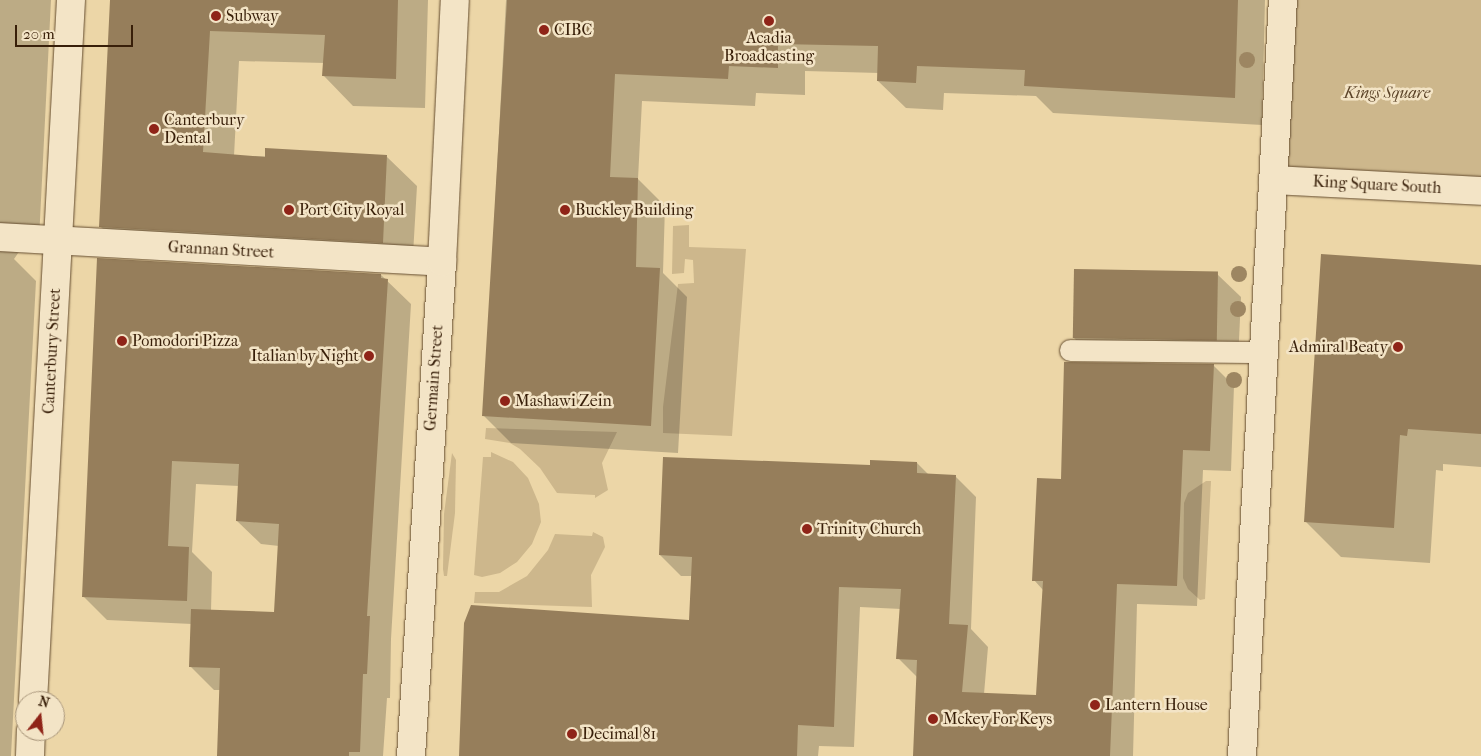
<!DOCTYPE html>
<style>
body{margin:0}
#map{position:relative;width:1481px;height:756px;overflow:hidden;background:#ecd6a7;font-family:"IM FELL French Canon",serif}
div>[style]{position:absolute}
.green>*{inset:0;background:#cdb78c;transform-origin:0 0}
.shadow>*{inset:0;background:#0003}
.building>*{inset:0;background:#967e5b;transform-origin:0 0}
.roads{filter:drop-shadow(0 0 1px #654d30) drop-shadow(0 0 1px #654d30)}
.service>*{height:21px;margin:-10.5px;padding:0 10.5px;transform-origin:10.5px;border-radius:10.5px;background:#f3e4c6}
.minor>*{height:28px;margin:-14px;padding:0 14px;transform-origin:14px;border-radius:14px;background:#f3e4c6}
.tertiary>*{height:28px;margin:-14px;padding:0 14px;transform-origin:14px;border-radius:14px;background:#f3e4c6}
.trees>*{width:16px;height:16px;margin:-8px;border-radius:50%;background:#9d8662}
.dots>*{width:14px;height:14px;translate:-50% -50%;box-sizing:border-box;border:2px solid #f3e4c6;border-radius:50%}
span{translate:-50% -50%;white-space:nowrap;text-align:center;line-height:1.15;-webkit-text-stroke:5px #f3e4c6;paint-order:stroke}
.poi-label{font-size:16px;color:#381f09}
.left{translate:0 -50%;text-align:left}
.right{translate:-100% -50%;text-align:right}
.park-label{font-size:16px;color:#5d452a;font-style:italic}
.street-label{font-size:16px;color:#381f09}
.north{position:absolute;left:15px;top:691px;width:50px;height:50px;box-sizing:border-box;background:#f3e4c6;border:1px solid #a8957a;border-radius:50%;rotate:16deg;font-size:14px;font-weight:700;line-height:20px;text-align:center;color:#381f09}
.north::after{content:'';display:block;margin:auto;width:18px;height:22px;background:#8f2418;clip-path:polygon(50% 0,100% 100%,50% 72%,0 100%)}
.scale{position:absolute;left:15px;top:25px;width:118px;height:22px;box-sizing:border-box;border:2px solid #381f09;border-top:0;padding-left:6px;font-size:15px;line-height:18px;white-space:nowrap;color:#381f09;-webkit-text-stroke:4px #f3e4c6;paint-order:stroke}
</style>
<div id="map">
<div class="green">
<div style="left:1283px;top:0;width:198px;height:180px"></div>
<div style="clip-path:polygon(689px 225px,689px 247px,746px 249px,732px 436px,663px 433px,663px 407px,678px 284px,694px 283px,693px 260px,685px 259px,684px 273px,672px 274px,673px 226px)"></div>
<div style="clip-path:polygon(486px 428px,617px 432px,602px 463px,608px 490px,595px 498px,595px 495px,557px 493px,540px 468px,520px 449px,510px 443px,485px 439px)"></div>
<div style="clip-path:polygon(491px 452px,513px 462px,528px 478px,539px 504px,541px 522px,532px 544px,517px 562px,500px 573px,482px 577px,474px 575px,483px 457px,491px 457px)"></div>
<div style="clip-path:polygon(452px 453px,456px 460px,455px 513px,447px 576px,444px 576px,443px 569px,444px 514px)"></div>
<div style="clip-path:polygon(1206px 481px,1211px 481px,1205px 599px,1200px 600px,1188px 589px,1183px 578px,1184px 503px,1188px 493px)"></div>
<div style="clip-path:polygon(593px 532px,603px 537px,605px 547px,591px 575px,592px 607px,474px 603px,475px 592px,499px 592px,527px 576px,548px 550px,555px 534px,592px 536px)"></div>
</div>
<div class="shadow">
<div style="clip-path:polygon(0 0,51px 0,39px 240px,21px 249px,14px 259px,36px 281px,11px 756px,0 756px)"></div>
<div style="clip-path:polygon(111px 0,428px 0,425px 108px,353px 106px,324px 76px,325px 63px,239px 61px,234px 156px,387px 157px,417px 186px,412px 272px,130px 256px,100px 226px)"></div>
<div style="clip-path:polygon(506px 0,1265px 0,1262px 125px,1053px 113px,1036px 96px,944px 93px,943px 110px,906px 108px,878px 81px,879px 73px,805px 71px,805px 95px,756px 93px,755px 106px,642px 101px,638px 179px,665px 206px,663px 273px,687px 297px,678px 453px,511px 443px,484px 416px)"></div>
<div style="clip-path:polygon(evenodd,98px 259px,381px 275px,411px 304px,391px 639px,390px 698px,387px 698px,383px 756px,218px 756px,221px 690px,214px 690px,190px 666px,192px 624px,107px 620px,83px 596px,98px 259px,196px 484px,239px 486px,237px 521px,261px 544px,279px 546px,275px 613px,211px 611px,212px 572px,192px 552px,196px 484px)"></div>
<div style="clip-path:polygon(1481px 266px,1481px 467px,1443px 464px,1443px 471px,1436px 470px,1430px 563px,1341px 557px,1305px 521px)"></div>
<div style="clip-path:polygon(1217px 274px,1241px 297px,1238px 362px,1096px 360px,1073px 337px)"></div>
<div style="clip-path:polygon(1213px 365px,1234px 386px,1231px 471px,1203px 470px,1197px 606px,1137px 604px,1133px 756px,914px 756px,918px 678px,898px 658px,901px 609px,860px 607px,854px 747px,819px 746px,818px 756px,460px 756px,690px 622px,692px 576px,681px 576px,660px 555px,871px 467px,917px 463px,929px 475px,955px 476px,976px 497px,971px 629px,988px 647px,984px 694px,1037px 697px,1043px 590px,1034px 580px,1062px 480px)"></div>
</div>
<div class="building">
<div style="clip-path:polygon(110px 0,398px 0,396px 79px,322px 76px,325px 35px,210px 31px,203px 152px,265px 157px,265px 148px,387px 155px,383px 243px,99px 227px)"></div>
<div style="clip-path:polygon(507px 0,1238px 0,1235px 98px,1024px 86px,1025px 70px,917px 66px,916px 83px,877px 81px,878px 46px,778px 44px,778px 68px,729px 66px,728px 79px,615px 74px,610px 177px,638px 178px,636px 267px,660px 268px,651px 426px,482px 416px)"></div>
<div style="clip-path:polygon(1321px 254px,1481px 265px,1481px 434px,1408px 429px,1407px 436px,1400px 435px,1394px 528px,1304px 522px)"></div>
<div style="clip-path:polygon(97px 258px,381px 274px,381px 278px,388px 279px,367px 616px,370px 616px,367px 674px,363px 674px,360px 752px,349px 752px,349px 756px,217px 756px,220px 668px,189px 667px,191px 609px,274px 612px,279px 524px,236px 521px,239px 464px,172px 461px,168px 546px,189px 547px,187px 601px,82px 597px)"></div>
<div style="left:1074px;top:269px;width:144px;height:69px;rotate:1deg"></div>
<div style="clip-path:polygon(1064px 362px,1214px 364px,1210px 451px,1183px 450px,1177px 586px,1117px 584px,1110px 756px,913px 756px,917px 660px,896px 659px,901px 589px,839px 587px,834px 727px,798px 725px,797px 756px,459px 756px,464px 623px,471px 605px,689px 620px,692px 557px,659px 555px,663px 457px,870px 465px,870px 460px,917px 462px,917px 473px,956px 475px,949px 624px,968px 625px,962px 692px,1036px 695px,1043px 581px,1032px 581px,1037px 478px,1061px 479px)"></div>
</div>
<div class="roads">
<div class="service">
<div style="left:1070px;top:350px;width:195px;rotate:0.6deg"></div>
</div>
<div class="minor">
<div style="left:0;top:237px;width:443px;rotate:3.2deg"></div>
<div style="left:33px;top:701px;width:702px;rotate:-86.9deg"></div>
<div style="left:30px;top:756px;width:25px;rotate:-88deg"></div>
<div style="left:411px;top:756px;width:495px;rotate:-86.4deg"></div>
<div style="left:442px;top:262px;width:262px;rotate:-87.2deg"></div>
</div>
<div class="tertiary">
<div style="left:1273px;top:180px;width:208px;rotate:3deg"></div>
<div style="left:1242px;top:756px;width:757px;rotate:-86.9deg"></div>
</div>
</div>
<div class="trees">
<div style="left:1247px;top:60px"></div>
<div style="left:1239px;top:274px"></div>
<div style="left:1238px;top:309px"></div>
<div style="left:1234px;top:380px"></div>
</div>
<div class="dots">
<div style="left:216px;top:16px;background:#8f2418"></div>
<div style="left:769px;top:21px;background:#8f2418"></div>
<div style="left:544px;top:30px;background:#8f2418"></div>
<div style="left:154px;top:129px;background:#8f2418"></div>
<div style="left:289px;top:210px;background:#8f2418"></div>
<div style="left:565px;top:210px;background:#8f2418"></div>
<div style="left:122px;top:341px;background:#8f2418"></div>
<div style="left:1398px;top:347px;background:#8f2418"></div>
<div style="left:369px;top:356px;background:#8f2418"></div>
<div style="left:505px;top:401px;background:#8f2418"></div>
<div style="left:807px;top:529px;background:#8f2418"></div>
<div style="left:1095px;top:705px;background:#8f2418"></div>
<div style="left:933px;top:719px;background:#8f2418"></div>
<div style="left:572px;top:734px;background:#8f2418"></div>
</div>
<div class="poi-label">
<span class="left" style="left:226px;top:16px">Subway</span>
<span class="left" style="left:554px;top:30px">CIBC</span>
<span style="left:769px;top:47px">Acadia<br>Broadcasting</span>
<span class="left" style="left:164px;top:129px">Canterbury<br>Dental</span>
<span class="left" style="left:299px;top:210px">Port City Royal</span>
<span class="left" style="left:575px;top:210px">Buckley Building</span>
<span class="left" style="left:132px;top:341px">Pomodori Pizza</span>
<span class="right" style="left:1388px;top:347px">Admiral Beaty</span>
<span class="right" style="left:359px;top:356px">Italian by Night</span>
<span class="left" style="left:515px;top:401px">Mashawi Zein</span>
<span class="left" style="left:817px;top:529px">Trinity Church</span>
<span class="left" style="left:1105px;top:705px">Lantern House</span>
<span class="left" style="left:943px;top:719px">Mckey For Keys</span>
<span class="left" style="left:582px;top:734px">Decimal 81</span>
</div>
<div class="park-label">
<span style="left:1387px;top:93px">Kings Square</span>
</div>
<div class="street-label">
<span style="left:1377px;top:185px;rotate:3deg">King Square South</span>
<span style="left:221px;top:250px;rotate:3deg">Grannan Street</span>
<span style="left:52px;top:351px;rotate:-87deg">Canterbury Street</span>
<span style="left:434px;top:378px;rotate:-86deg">Germain Street</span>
</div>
<div class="north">N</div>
<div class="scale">20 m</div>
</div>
